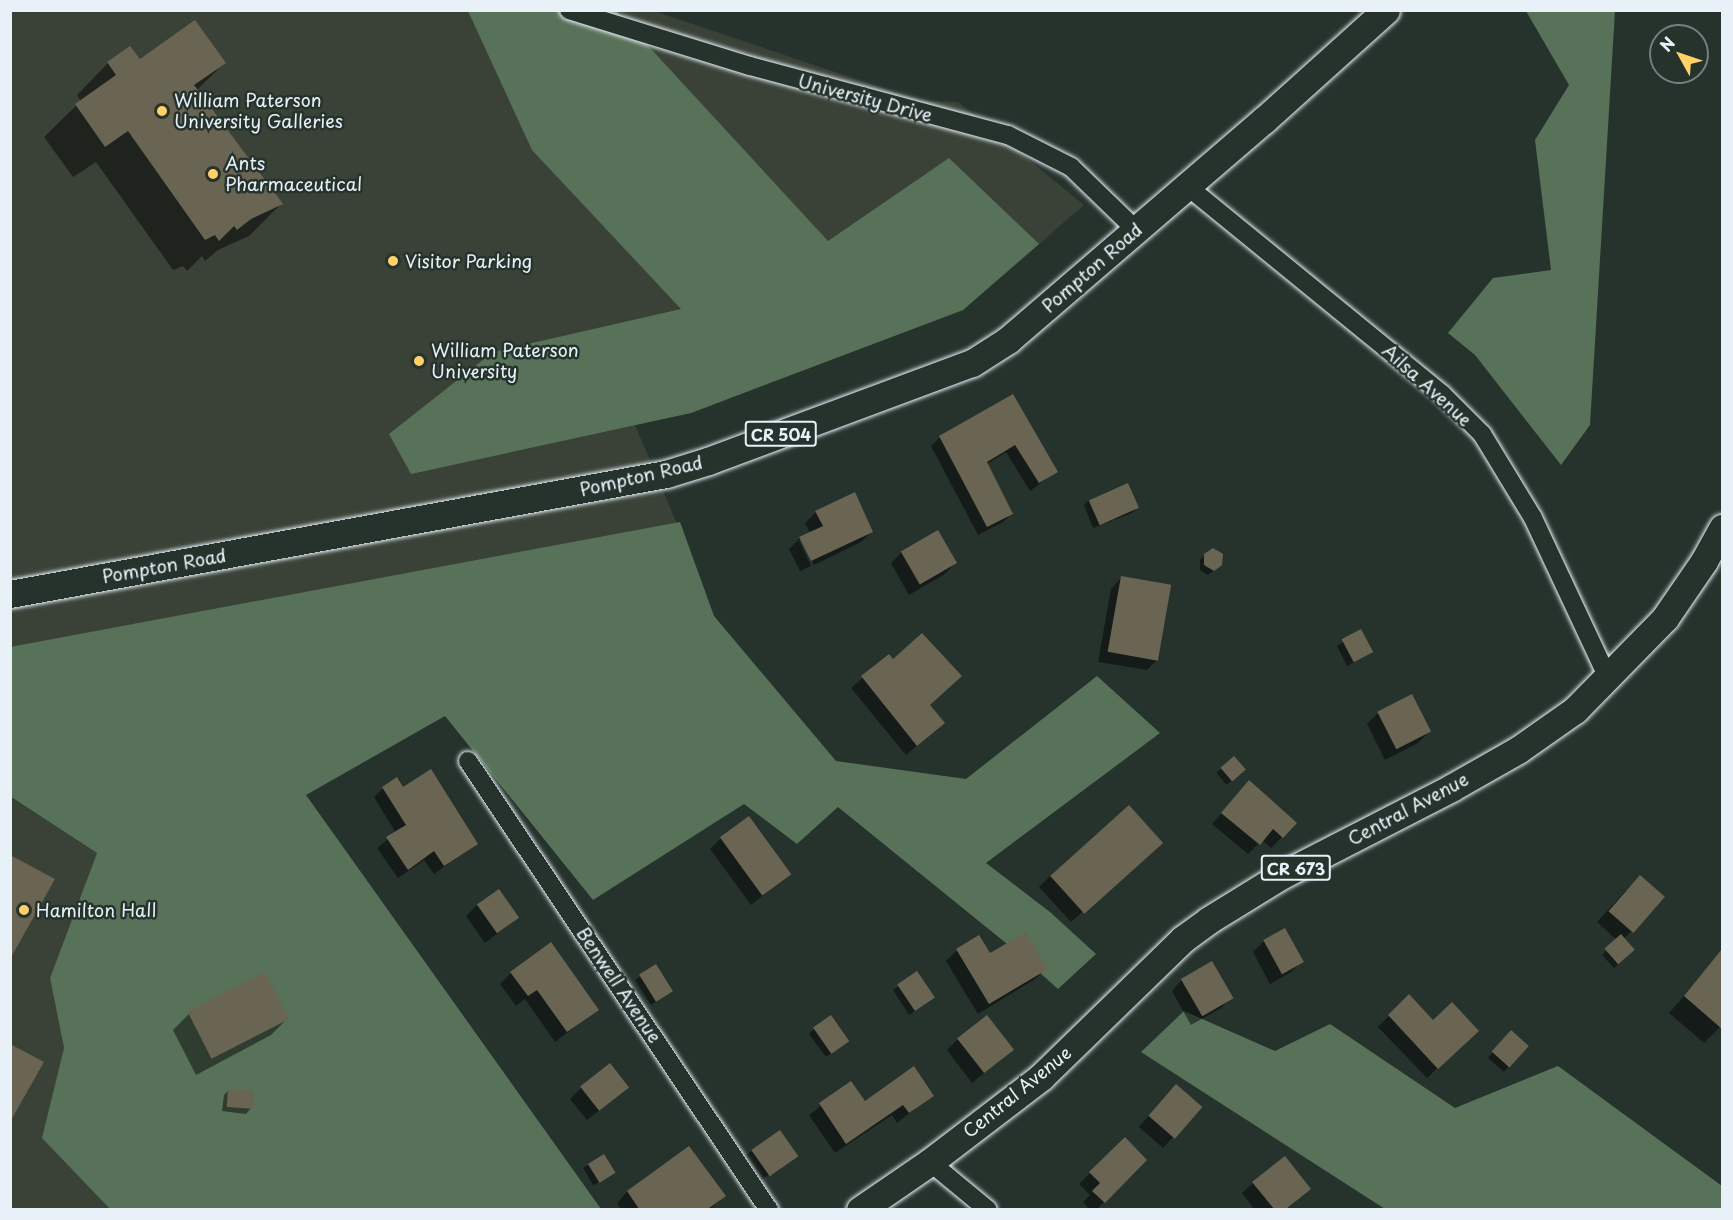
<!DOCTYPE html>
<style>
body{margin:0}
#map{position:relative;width:1733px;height:1220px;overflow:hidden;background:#26332d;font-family:"Playpen Sans",sans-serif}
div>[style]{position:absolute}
.built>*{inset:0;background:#3a4238}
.green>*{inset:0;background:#577258}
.shadow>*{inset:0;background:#0007;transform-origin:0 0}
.building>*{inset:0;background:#6a6552;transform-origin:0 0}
.roads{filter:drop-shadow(0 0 2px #e8f1f8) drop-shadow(0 0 2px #e8f1f8)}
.street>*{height:18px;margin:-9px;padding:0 9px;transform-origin:9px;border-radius:9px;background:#26332d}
.primary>*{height:27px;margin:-13.5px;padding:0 13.5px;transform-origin:13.5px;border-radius:13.5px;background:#26332d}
.dots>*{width:16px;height:16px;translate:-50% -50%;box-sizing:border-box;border:3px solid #26332d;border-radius:50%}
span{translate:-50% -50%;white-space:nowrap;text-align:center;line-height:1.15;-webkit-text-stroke:5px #26332d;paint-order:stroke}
.shield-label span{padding:2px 4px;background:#26332d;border:2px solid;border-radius:4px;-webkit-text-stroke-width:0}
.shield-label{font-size:16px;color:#e8f1f8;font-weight:700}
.street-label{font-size:18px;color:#e8f1f8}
.poi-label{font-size:18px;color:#e8f1f8}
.left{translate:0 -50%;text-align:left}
.frame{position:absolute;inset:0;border:12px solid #e8f1f8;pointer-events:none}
.north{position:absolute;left:1649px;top:24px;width:60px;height:60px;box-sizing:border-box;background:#26332d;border:2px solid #747f7e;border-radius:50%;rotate:310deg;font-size:16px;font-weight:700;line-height:24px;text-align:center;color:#e8f1f8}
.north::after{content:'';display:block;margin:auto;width:21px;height:27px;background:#ffd166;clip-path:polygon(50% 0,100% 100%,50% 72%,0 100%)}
</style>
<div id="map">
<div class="built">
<div style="clip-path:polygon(11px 11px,654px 11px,921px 101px,958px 102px,1084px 205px,963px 310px,691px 413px,635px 425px,677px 524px,11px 647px)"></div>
<div style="clip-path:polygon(10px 797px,97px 853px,50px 978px,64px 1048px,43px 1138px,110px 1209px,11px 1209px)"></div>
</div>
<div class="green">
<div style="clip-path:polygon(468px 11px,616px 11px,828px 241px,949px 158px,1039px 244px,963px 310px,691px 413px,411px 474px,389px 434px,493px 352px,681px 309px,532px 150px)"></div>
<div style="clip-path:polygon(1526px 11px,1615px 11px,1590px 425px,1561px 465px,1475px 355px,1448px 333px,1493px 278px,1551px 270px,1535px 140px,1569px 85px)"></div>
<div style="clip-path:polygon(680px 522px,714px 616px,836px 761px,966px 779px,1097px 676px,1160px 733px,986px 863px,1050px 912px,1096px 954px,1058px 989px,1012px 948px,838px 807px,797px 844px,744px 804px,593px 900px,445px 716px,306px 795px,601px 1209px,110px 1209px,42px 1138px,64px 1048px,50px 978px,97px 853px,11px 797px,10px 647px)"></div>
<div style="clip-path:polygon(1184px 1011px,1275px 1051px,1330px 1024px,1455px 1108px,1558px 1066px,1722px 1186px,1722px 1209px,1385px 1209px,1141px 1052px)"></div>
</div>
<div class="shadow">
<div style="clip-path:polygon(139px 61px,224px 63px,196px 91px,281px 204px,249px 236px,218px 250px,205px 261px,202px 256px,187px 271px,183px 266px,173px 270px,96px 162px,73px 177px,44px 137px,81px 101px,77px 95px,108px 63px)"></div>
<div style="clip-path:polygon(1013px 396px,1056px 472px,1030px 491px,1006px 452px,987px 464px,1012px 514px,1003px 522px,978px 535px,931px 446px,940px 437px)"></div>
<div style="clip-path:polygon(1089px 500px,1137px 508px,1132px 513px,1093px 528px,1084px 505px)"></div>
<div style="clip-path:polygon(816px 512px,872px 531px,861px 542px,814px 565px,802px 540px,799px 540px,811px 566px,800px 571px,789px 549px,800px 538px,810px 533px,805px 523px)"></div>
<div style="clip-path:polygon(902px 552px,955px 563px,945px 574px,909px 595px,891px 563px)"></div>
<div style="clip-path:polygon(1205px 555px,1215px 570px,1208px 575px,1200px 570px,1200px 560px)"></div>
<div style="clip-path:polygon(1121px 578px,1157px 660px,1147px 670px,1098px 662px,1111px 589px)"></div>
<div style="clip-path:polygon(1360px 631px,1371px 652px,1347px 666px,1337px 646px)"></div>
<div style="clip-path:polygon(889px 656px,929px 705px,932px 733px,906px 755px,851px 688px)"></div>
<div style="clip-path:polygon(1378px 713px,1429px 732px,1418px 743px,1385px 760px,1367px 724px)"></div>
<div style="left:1234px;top:758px;width:16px;height:23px;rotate:50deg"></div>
<div style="clip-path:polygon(1249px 782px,1282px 837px,1271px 848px,1262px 840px,1248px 854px,1212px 824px)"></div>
<div style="clip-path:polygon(383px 788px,403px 789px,476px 843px,434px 874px,424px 860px,398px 878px,377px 848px,396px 833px,374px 797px)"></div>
<div style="clip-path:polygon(721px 838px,789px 874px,751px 905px,710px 849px)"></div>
<div style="clip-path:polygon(1150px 853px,1071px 922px,1039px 887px,1050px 876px)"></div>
<div style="clip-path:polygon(1629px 887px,1662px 898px,1624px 939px,1628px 955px,1614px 968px,1602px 955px,1617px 940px,1597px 922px)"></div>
<div style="clip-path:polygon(477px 905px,517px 918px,485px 943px,466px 916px)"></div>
<div style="clip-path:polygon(1264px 941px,1302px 961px,1291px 972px,1270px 984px,1253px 952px)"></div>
<div style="clip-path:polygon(957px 950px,989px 956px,1046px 969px,1035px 979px,978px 1014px,946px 961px)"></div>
<div style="clip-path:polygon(1717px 958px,1722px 962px,1722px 1025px,1704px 1043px,1669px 1013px)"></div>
<div style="clip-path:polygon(655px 966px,666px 995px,651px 1005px,635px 980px)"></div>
<div style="clip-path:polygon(511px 973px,597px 1010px,555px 1042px,525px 999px,516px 1006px,500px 984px)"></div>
<div style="clip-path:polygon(917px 973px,928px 1002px,909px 1015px,893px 990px)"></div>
<div style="clip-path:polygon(1182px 980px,1231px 997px,1221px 1008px,1191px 1025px,1172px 991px)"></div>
<div style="clip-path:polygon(1409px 996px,1433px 1022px,1466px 1041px,1427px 1078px,1378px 1027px)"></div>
<div style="clip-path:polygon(189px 1014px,288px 1018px,271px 1035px,196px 1075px,173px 1030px)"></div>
<div style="clip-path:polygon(814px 1029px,842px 1045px,826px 1057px,809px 1034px)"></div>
<div style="clip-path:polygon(1506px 1037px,1527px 1046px,1504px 1072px,1488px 1058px)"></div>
<div style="clip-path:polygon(958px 1039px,1012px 1050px,972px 1083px,947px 1050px)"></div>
<div style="clip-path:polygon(851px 1083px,864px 1103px,932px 1095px,897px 1123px,892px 1115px,835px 1153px,809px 1115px)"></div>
<div style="clip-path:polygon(581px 1088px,616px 1097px,587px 1120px,570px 1099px)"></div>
<div style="clip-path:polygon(229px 1090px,251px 1108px,246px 1114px,222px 1111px,224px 1095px)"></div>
<div style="clip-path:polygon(1165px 1097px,1173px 1137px,1163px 1148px,1139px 1127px)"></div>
<div style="left:779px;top:1132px;width:29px;height:48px;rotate:55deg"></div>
<div style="clip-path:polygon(1125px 1139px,1145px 1160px,1096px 1210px,1090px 1210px,1083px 1202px,1090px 1195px,1079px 1184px)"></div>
<div style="clip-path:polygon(689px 1148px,724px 1196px,710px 1210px,621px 1210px,617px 1203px,627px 1192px)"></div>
<div style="left:604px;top:1156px;width:20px;height:24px;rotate:60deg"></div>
<div style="clip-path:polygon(1253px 1183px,1309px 1189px,1286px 1210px,1255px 1210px,1242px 1193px)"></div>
</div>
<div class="building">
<div style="clip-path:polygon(195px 20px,226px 63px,194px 85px,283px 204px,251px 219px,237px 230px,234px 226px,219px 241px,215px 235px,205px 240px,128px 131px,105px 147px,75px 104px,116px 75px,107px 62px,130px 46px,140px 59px)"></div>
<div style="clip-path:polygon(1013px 394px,1058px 472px,1039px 483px,1015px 445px,987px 462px,1013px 514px,987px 527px,939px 436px)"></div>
<div style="left:1128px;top:483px;width:27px;height:43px;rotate:66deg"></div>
<div style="clip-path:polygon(855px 492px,873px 532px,811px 561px,799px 537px,823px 526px,815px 511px)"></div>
<div style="left:938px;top:530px;width:38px;height:43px;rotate:60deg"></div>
<div style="clip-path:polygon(1213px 548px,1223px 554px,1222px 565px,1214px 571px,1204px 565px,1204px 554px)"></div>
<div style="left:1121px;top:576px;width:51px;height:77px;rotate:10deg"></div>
<div style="left:1361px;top:629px;width:26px;height:22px;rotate:62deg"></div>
<div style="clip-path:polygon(922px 633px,962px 676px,930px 705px,945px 723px,917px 746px,861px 676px,889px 654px,893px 659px)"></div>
<div style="left:1412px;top:694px;width:42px;height:39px;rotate:63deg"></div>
<div style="left:1234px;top:756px;width:18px;height:18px;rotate:49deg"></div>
<div style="clip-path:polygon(431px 769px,478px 844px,444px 866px,434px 851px,408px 870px,386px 837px,406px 825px,382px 787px,397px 777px,403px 787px)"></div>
<div style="clip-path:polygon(1249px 780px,1297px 823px,1283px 838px,1273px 829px,1260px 845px,1221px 813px)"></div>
<div style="left:1129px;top:805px;width:51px;height:106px;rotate:48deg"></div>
<div style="left:749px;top:816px;width:72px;height:36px;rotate:54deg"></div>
<div style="clip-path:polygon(10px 855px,55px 879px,10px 959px)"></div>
<div style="left:1640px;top:875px;width:33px;height:48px;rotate:41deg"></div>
<div style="left:499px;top:889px;width:35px;height:27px;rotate:55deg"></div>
<div style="left:1285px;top:928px;width:39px;height:25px;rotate:61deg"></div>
<div style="clip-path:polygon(1026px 932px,1048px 969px,989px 1004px,956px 949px,979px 935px,990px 953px)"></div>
<div style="left:1621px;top:934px;width:21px;height:22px;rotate:49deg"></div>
<div style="clip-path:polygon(551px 942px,599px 1010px,567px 1032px,537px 990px,528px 996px,510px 972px)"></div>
<div style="clip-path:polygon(1722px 949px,1722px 1029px,1684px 996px)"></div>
<div style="left:1212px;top:961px;width:43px;height:36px;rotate:60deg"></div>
<div style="left:656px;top:964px;width:32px;height:20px;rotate:58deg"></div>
<div style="left:917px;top:971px;width:32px;height:24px;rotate:56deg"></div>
<div style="left:265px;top:972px;width:53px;height:87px;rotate:63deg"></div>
<div style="clip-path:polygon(1409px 994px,1433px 1020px,1452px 1002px,1479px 1031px,1438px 1069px,1388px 1015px)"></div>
<div style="left:831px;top:1015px;width:32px;height:22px;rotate:55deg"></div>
<div style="left:987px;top:1015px;width:44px;height:38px;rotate:52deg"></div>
<div style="left:1511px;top:1030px;width:24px;height:29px;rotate:42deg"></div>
<div style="clip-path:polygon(10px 1044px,44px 1062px,10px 1122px)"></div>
<div style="left:610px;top:1063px;width:31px;height:38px;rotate:52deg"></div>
<div style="clip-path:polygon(914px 1066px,934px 1096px,909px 1113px,903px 1105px,846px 1144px,819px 1103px,851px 1081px,865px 1101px)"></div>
<div style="left:1176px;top:1084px;width:35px;height:42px;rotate:41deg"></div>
<div style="left:228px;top:1089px;width:26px;height:18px;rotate:4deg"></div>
<div style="left:780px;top:1130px;width:32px;height:35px;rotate:55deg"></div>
<div style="clip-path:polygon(1125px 1137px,1147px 1160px,1105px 1203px,1092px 1191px,1100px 1183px,1089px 1172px)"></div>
<div style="clip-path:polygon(689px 1146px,726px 1196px,708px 1209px,639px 1209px,627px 1191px)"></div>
<div style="left:604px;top:1154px;width:22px;height:19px;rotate:58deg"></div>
<div style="clip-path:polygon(1285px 1156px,1311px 1189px,1286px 1209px,1274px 1209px,1252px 1182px)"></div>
</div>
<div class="roads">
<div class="street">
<div style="left:569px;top:10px;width:189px;rotate:17.2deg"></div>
<div style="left:750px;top:66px;width:267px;rotate:15deg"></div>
<div style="left:1008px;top:135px;width:71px;rotate:26.9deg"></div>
<div style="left:1071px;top:167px;width:91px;rotate:44.1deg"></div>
<div style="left:1187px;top:186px;width:329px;rotate:39.2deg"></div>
<div style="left:1442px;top:394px;width:57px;rotate:45deg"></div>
<div style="left:1482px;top:434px;width:98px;rotate:58.7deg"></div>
<div style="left:1533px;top:518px;width:177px;rotate:64.9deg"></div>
<div style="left:468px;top:761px;width:541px;rotate:56.16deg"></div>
<div style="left:930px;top:1162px;width:75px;rotate:39.6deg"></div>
</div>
<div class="primary">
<div style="left:10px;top:594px;width:667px;rotate:-10.37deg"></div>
<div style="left:666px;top:474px;width:44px;rotate:-17.2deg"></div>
<div style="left:708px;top:461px;width:282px;rotate:-20.4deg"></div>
<div style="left:972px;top:363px;width:43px;rotate:-32.6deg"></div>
<div style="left:1008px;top:340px;width:338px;rotate:-40.7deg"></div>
<div style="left:1264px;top:120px;width:164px;rotate:-42deg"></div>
<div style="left:860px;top:1210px;width:85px;rotate:-34.4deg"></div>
<div style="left:930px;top:1162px;width:140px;rotate:-37.4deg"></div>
<div style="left:1041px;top:1077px;width:198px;rotate:-44.2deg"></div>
<div style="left:1183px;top:939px;width:32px;rotate:-36deg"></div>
<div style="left:1209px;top:920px;width:86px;rotate:-31.7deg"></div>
<div style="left:1282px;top:875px;width:190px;rotate:-27.2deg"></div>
<div style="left:1451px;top:788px;width:77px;rotate:-29.6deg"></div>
<div style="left:1518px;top:750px;width:70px;rotate:-35.1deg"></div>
<div style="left:1575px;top:710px;width:129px;rotate:-45.6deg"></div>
<div style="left:1665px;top:618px;width:69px;rotate:-55.6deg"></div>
<div style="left:1704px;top:561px;width:38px;rotate:-61deg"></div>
</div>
</div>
<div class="dots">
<div style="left:162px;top:111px;background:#ffd166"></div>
<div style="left:213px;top:174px;background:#ffd166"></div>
<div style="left:393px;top:261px;background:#ffd166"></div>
<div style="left:419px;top:361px;background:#ffd166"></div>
<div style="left:24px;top:910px;background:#ffd166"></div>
</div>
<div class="shield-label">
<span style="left:781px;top:434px">CR 504</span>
<span style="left:1296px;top:868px">CR 673</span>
</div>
<div class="street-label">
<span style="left:865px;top:98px;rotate:15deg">University Drive</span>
<span style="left:1092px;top:268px;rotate:-41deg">Pompton Road</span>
<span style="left:1427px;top:385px;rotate:42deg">Ailsa Avenue</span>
<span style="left:641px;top:476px;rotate:-13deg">Pompton Road</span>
<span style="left:164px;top:566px;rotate:-10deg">Pompton Road</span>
<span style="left:1408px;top:809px;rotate:-28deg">Central Avenue</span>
<span style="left:619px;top:985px;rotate:56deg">Benwell Avenue</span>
<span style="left:1017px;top:1092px;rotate:-39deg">Central Avenue</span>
</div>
<div class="poi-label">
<span class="left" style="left:174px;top:111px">William Paterson<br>University Galleries</span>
<span class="left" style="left:225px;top:174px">Ants<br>Pharmaceutical</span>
<span class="left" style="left:405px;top:261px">Visitor Parking</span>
<span class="left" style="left:431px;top:361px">William Paterson<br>University</span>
<span class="left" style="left:36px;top:910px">Hamilton Hall</span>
</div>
<div class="frame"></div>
<div class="north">N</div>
</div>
